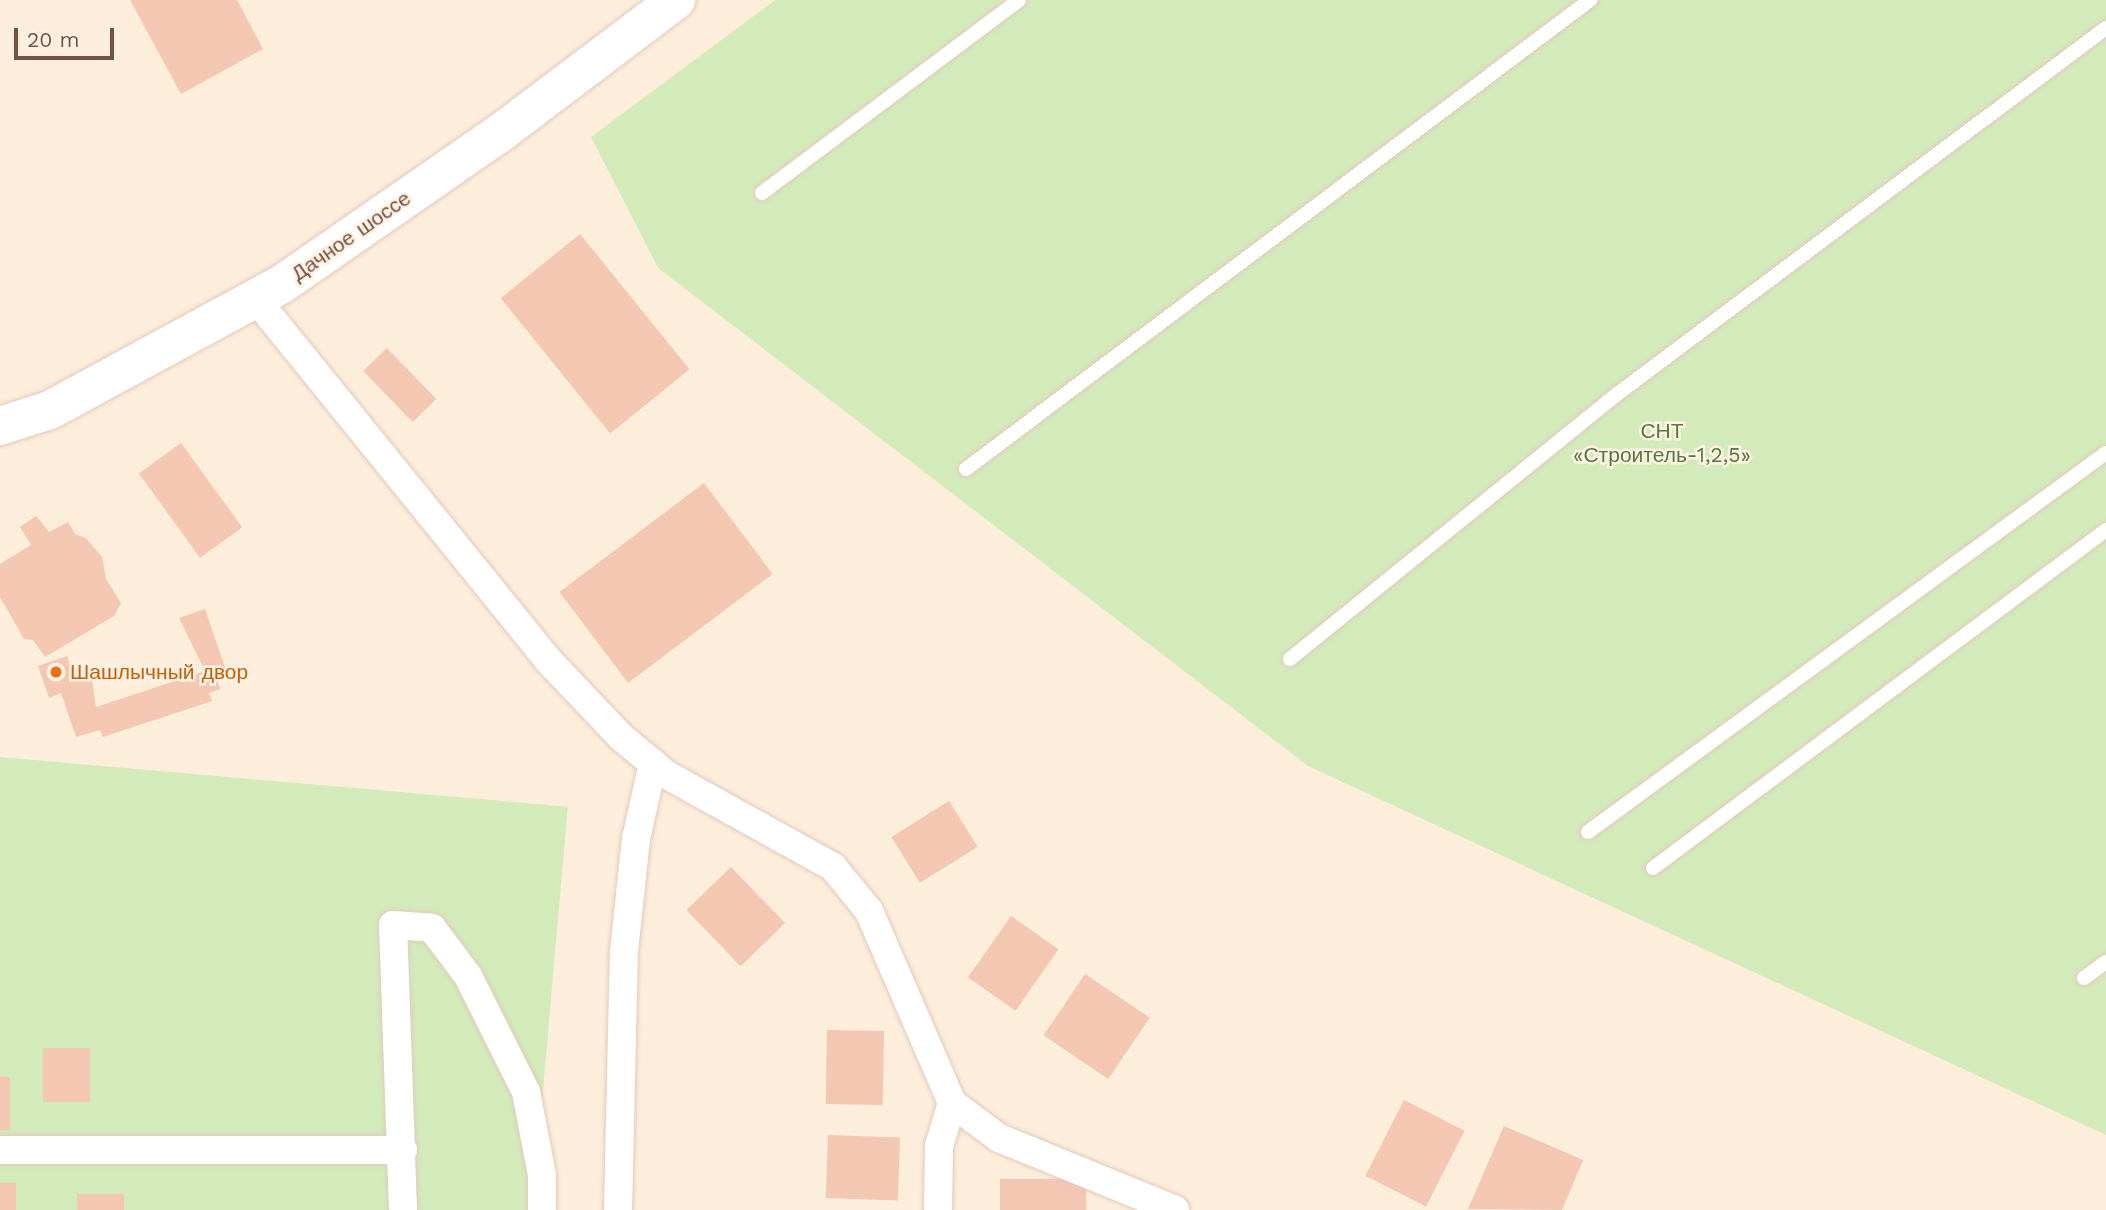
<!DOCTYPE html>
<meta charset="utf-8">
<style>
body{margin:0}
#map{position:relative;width:2106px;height:1210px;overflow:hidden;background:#fdeedc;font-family:"Work Sans",sans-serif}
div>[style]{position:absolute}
.green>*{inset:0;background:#d3ebbb;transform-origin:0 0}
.building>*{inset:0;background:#f4c7b3;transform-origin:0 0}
.roads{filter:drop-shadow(0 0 2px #e3cabc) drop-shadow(0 0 2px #e3cabc)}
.service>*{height:14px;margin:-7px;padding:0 7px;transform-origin:7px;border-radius:7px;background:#fff}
.minor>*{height:28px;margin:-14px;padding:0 14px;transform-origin:14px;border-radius:14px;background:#fff}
.secondary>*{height:38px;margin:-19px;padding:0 19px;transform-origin:19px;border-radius:19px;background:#fff}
.dots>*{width:19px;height:19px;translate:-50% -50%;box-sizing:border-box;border:4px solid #fff2e4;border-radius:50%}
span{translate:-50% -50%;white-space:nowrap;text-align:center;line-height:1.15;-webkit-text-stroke:5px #fff2e4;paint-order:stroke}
.street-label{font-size:21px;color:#735145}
.park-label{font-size:21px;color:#547a3c}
.food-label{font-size:21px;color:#c56008}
.left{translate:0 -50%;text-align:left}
.scale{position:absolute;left:14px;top:28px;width:100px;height:32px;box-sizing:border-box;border:4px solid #735145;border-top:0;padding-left:9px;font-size:21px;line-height:24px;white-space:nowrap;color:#735145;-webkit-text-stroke:5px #fff2e4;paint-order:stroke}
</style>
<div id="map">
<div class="green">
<div style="clip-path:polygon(775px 0,2106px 0,2106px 1135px,1308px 766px,658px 268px,591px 137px)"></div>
<div style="left:0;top:757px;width:570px;height:453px;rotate:5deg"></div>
</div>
<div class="building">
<div style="clip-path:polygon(130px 0,237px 0,263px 49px,181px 94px)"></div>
<div style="left:580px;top:234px;width:174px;height:102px;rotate:51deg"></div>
<div style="left:387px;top:348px;width:71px;height:33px;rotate:46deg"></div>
<div style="left:181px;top:443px;width:104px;height:52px;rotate:54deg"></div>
<div style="left:704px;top:483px;width:114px;height:181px;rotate:53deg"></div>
<div style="clip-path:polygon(36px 516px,49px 532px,68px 522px,75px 534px,86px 538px,102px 557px,106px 579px,121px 603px,114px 616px,45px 657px,33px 640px,24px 639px,0 597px,0 564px,31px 545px,20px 527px)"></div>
<div style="clip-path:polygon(205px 609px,228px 676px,217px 680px,220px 689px,209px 693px,212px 701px,103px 737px,100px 730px,76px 737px,61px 693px,49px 698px,38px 666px,67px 656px,73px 673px,90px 667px,96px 707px,205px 671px,179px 618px)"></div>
<div style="left:949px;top:801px;width:54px;height:68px;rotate:58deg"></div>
<div style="left:731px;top:867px;width:78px;height:62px;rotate:46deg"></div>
<div style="left:1011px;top:916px;width:58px;height:75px;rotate:35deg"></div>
<div style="left:1085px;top:974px;width:78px;height:74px;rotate:34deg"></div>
<div style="left:827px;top:1030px;width:57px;height:74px;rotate:1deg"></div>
<div style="left:90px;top:1048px;width:54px;height:47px;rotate:90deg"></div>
<div style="left:0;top:1077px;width:10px;height:53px"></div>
<div style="left:1404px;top:1100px;width:68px;height:85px;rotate:27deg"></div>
<div style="clip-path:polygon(1504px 1126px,1583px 1160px,1562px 1210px,1468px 1209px)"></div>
<div style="left:828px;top:1135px;width:72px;height:63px;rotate:2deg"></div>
<div style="left:1000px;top:1179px;width:86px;height:31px"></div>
<div style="left:0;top:1183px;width:16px;height:27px"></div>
<div style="left:77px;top:1194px;width:47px;height:16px"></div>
</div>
<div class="roads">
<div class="service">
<div style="left:762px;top:193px;width:321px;rotate:-36.9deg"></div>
<div style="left:966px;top:469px;width:781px;rotate:-36.93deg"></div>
<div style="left:1290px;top:659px;width:419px;rotate:-39deg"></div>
<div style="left:1616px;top:395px;width:612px;rotate:-36.83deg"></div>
<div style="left:1588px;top:832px;width:642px;rotate:-36.19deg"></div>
<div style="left:1653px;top:868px;width:565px;rotate:-36.73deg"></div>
<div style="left:2084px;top:978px;width:27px;rotate:-36deg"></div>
</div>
<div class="minor">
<div style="left:255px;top:298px;width:464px;rotate:51deg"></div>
<div style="left:547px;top:659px;width:108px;rotate:46.5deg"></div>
<div style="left:621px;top:737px;width:60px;rotate:39.6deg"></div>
<div style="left:667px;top:775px;width:190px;rotate:29deg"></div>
<div style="left:833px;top:867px;width:57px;rotate:50.7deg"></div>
<div style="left:869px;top:911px;width:209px;rotate:66.6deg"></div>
<div style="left:952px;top:1103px;width:59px;rotate:36.7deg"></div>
<div style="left:999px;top:1138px;width:190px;rotate:22.2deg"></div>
<div style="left:0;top:1150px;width:403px"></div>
<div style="left:403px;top:1210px;width:285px;rotate:-92deg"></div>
<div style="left:393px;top:925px;width:39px;rotate:4deg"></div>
<div style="left:432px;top:928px;width:60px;rotate:53.1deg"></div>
<div style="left:468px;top:976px;width:130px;rotate:63.4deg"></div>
<div style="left:526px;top:1092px;width:85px;rotate:79.1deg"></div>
<div style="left:542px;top:1175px;width:35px;rotate:90deg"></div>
<div style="left:618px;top:1210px;width:259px;rotate:-88.7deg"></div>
<div style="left:624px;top:951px;width:113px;rotate:-83.9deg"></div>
<div style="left:636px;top:839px;width:78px;rotate:-77.4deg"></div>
<div style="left:938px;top:1210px;width:64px;rotate:-89.1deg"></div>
<div style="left:939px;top:1146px;width:45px;rotate:-73.2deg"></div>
</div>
<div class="secondary">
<div style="left:0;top:426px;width:52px;rotate:-17.7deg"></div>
<div style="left:50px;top:410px;width:264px;rotate:-28.5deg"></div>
<div style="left:282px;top:284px;width:264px;rotate:-34.7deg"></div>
<div style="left:499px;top:134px;width:222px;rotate:-37.1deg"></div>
</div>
</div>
<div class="dots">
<div style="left:56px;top:672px;background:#e8710a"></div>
</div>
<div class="street-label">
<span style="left:351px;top:236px;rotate:-35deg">Дачное шоссе</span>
</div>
<div class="park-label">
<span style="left:1662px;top:443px">СНТ<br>«Строитель-1,2,5»</span>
</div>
<div class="food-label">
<span class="left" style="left:70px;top:672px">Шашлычный двор</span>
</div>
<div class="scale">20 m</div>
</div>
